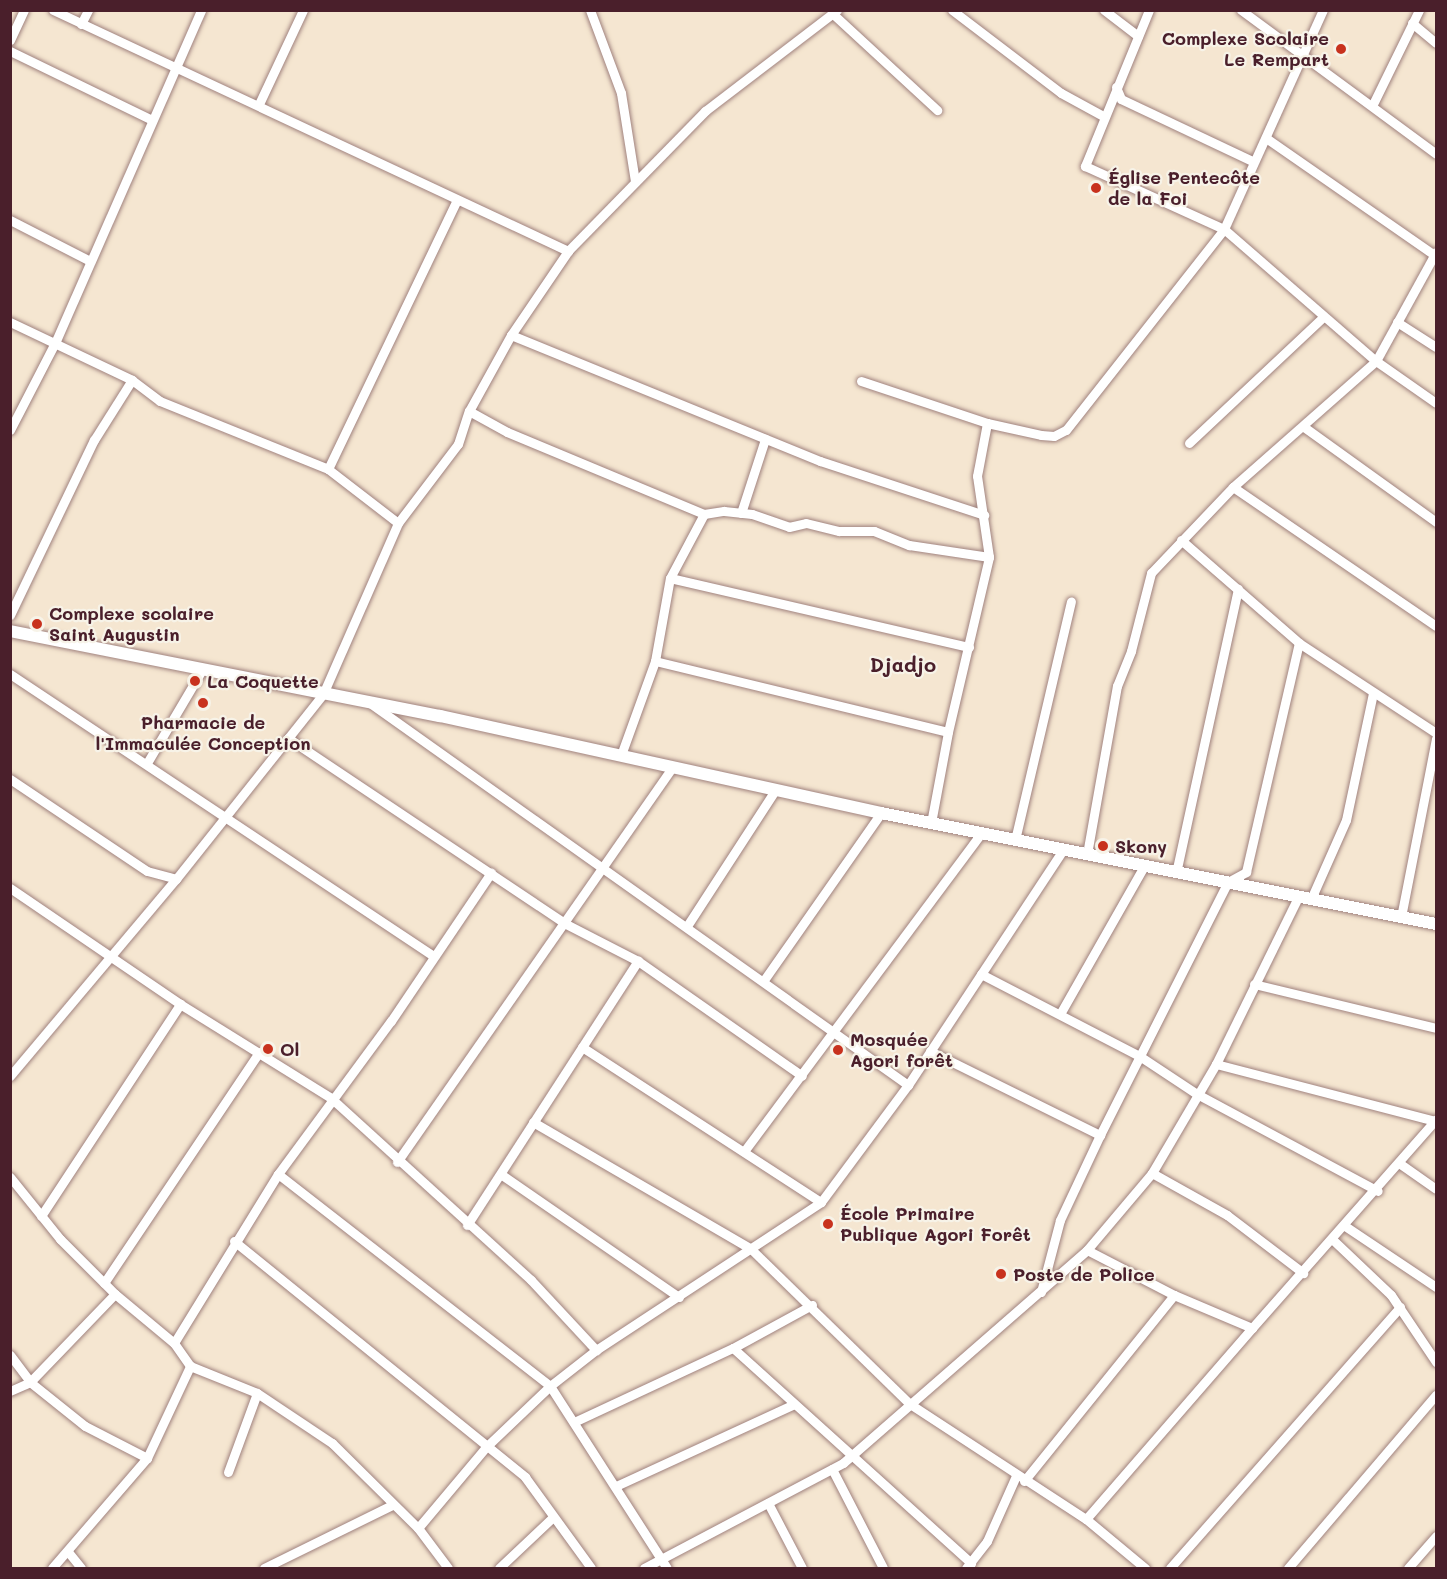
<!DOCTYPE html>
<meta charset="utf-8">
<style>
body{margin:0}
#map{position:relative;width:1447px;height:1579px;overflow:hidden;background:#f5e6d1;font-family:Mali,sans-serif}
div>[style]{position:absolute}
.roads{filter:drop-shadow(0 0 2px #a0827e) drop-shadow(0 0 2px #a0827e)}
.minor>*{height:9px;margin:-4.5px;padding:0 4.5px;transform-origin:4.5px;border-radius:4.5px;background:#fff}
.major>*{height:12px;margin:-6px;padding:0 6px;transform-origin:6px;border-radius:6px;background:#fff}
.dots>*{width:16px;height:16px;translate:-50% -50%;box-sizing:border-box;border:3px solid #f7f3e8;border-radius:50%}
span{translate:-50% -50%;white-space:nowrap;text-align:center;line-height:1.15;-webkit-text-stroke:4.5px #f7f3e8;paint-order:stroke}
.poi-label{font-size:18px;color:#4a1f2b;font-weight:700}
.right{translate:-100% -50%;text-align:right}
.left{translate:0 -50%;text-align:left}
.neighbourhood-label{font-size:20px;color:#4a1f2b;font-weight:700}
.frame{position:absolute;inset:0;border:12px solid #4a1f2b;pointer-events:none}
</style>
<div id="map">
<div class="roads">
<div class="minor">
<div style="left:53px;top:10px;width:569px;rotate:25.08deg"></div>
<div style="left:590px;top:10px;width:89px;rotate:69.5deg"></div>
<div style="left:621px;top:93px;width:89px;rotate:81deg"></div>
<div style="left:952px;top:10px;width:137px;rotate:37.3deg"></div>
<div style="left:1061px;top:93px;width:48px;rotate:28.7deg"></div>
<div style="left:1104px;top:10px;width:43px;rotate:37.4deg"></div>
<div style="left:1149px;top:10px;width:169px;rotate:112.3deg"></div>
<div style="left:1085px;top:166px;width:153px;rotate:24.4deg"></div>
<div style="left:1224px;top:229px;width:201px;rotate:41deg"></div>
<div style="left:1376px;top:361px;width:73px;rotate:35deg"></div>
<div style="left:1241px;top:10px;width:242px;rotate:36.4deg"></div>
<div style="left:833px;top:14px;width:142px;rotate:42.7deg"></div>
<div style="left:1412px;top:23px;width:31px;rotate:40deg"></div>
<div style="left:81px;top:24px;width:16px;rotate:-63deg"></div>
<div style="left:10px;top:40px;width:33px;rotate:-65deg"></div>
<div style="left:10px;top:51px;width:158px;rotate:25.9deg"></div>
<div style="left:1116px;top:87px;width:13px;rotate:67deg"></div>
<div style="left:1121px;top:99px;width:145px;rotate:25.3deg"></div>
<div style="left:259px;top:104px;width:104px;rotate:-64.9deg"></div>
<div style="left:1373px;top:104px;width:105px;rotate:-63.9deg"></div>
<div style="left:1266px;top:138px;width:207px;rotate:34.8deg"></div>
<div style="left:10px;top:220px;width:90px;rotate:27.1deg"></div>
<div style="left:10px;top:322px;width:135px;rotate:25.4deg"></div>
<div style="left:132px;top:380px;width:35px;rotate:37deg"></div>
<div style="left:160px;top:401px;width:181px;rotate:22deg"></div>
<div style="left:328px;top:469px;width:88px;rotate:37.6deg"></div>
<div style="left:1397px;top:322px;width:46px;rotate:32.7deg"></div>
<div style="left:511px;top:335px;width:334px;rotate:22.2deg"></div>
<div style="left:820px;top:461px;width:173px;rotate:18.2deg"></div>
<div style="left:861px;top:381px;width:133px;rotate:18.4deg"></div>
<div style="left:987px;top:423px;width:55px;rotate:12.5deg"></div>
<div style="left:1041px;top:435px;width:13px;rotate:4deg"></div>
<div style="left:1054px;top:436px;width:13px;rotate:-27deg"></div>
<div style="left:1066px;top:430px;width:256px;rotate:-51.8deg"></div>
<div style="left:1224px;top:229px;width:240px;rotate:-65.7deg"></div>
<div style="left:469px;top:411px;width:43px;rotate:28.9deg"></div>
<div style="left:507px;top:432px;width:213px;rotate:22.6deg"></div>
<div style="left:704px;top:514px;width:20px;rotate:-9deg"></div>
<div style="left:724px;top:511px;width:28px;rotate:6deg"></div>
<div style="left:752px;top:514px;width:39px;rotate:19deg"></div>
<div style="left:789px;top:527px;width:17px;rotate:-13deg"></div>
<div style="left:806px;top:523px;width:34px;rotate:14deg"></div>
<div style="left:839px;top:531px;width:35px"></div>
<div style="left:874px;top:531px;width:38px;rotate:22deg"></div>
<div style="left:909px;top:545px;width:81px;rotate:8.5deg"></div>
<div style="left:1304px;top:427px;width:163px;rotate:35.7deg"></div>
<div style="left:10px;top:430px;width:98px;rotate:-62.7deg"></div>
<div style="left:55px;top:343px;width:364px;rotate:-66.3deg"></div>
<div style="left:1189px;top:443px;width:184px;rotate:-43.2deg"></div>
<div style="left:328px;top:469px;width:298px;rotate:-64.4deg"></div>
<div style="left:1233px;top:487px;width:246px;rotate:34.4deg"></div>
<div style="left:741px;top:513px;width:78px;rotate:-72deg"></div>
<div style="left:1181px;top:540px;width:157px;rotate:41.1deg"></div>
<div style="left:1299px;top:643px;width:164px;rotate:33.3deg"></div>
<div style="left:670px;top:578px;width:307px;rotate:13deg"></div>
<div style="left:10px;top:615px;width:194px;rotate:-64.4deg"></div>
<div style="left:94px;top:440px;width:71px;rotate:-57.7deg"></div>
<div style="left:655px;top:661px;width:301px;rotate:13.6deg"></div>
<div style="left:10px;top:674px;width:507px;rotate:33.66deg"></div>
<div style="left:370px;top:703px;width:660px;rotate:35.38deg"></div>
<div style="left:288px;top:738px;width:334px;rotate:33.8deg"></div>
<div style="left:566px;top:924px;width:81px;rotate:27.2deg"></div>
<div style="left:638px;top:961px;width:200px;rotate:35deg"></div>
<div style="left:621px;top:755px;width:100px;rotate:-70.1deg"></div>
<div style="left:655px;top:661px;width:84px;rotate:-79.8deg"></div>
<div style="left:670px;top:578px;width:72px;rotate:-62deg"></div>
<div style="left:147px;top:763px;width:108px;rotate:-59.4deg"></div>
<div style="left:10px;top:779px;width:165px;rotate:33.9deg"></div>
<div style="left:147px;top:871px;width:30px;rotate:15deg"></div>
<div style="left:931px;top:823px;width:93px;rotate:-79.4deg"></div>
<div style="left:948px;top:732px;width:180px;rotate:-76.8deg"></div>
<div style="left:989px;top:557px;width:82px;rotate:-98.4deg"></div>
<div style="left:977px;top:476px;width:54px;rotate:-79.3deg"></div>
<div style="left:1015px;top:840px;width:245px;rotate:-76.8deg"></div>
<div style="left:1087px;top:854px;width:171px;rotate:-79.9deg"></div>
<div style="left:1117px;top:686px;width:38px;rotate:-68deg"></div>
<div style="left:1131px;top:651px;width:81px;rotate:-75.6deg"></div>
<div style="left:1151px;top:573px;width:119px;rotate:-46.4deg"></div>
<div style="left:1233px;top:487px;width:191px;rotate:-41.4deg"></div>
<div style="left:1376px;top:361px;width:124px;rotate:-61.2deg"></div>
<div style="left:1176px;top:873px;width:291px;rotate:-77.7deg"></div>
<div style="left:10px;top:888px;width:206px;rotate:34.3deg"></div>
<div style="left:180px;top:1004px;width:178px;rotate:31.9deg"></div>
<div style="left:331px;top:1098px;width:270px;rotate:42.3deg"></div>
<div style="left:531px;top:1280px;width:96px;rotate:47.1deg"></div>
<div style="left:1311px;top:899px;width:86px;rotate:-66.1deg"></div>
<div style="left:1346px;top:820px;width:130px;rotate:-78deg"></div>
<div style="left:1401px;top:917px;width:182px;rotate:-78.9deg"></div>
<div style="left:687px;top:926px;width:163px;rotate:-57deg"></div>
<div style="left:981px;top:974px;width:180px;rotate:27.4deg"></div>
<div style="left:1141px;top:1057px;width:67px;rotate:33.5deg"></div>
<div style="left:1197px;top:1094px;width:205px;rotate:28.2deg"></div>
<div style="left:764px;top:980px;width:204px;rotate:-55deg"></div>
<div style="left:1254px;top:984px;width:187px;rotate:13.6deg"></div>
<div style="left:1060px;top:1014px;width:170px;rotate:-60.4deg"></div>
<div style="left:582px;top:1047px;width:285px;rotate:33deg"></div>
<div style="left:930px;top:1051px;width:190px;rotate:26.3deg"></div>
<div style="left:1216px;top:1064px;width:226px;rotate:14.6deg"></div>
<div style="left:10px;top:1076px;width:258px;rotate:-49.9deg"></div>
<div style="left:176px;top:879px;width:236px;rotate:-51.5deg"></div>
<div style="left:323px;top:694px;width:187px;rotate:-66.3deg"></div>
<div style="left:398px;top:523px;width:99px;rotate:-52.8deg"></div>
<div style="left:458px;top:444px;width:35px;rotate:-72deg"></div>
<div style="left:469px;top:411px;width:87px;rotate:-61.1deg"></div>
<div style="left:511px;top:335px;width:102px;rotate:-55.8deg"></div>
<div style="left:568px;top:251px;width:196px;rotate:-45.6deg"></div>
<div style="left:705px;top:111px;width:166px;rotate:-37.4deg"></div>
<div style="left:533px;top:1122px;width:252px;rotate:30.2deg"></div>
<div style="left:751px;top:1249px;width:222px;rotate:44.3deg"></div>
<div style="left:910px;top:1404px;width:210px;rotate:33.2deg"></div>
<div style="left:1086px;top:1519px;width:77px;rotate:39.7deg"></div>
<div style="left:745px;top:1150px;width:395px;rotate:-53.3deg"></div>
<div style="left:397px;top:1162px;width:482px;rotate:-55.1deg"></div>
<div style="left:1399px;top:1163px;width:45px;rotate:35.1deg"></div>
<div style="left:1152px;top:1173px;width:86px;rotate:29.2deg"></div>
<div style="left:1227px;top:1215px;width:96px;rotate:37.3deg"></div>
<div style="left:278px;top:1174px;width:345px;rotate:37.9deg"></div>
<div style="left:550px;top:1386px;width:216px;rotate:57.3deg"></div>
<div style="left:502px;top:1175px;width:215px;rotate:34.6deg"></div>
<div style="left:10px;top:1177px;width:80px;rotate:51.1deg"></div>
<div style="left:60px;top:1239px;width:78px;rotate:45deg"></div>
<div style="left:115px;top:1294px;width:77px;rotate:39.7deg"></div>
<div style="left:174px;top:1343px;width:28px;rotate:55deg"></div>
<div style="left:190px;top:1366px;width:72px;rotate:21.9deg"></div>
<div style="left:257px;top:1393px;width:90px;rotate:33.7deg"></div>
<div style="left:332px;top:1443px;width:121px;rotate:44.7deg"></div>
<div style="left:418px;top:1528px;width:50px;rotate:53.1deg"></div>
<div style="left:41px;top:1216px;width:254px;rotate:-56.7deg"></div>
<div style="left:467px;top:1225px;width:315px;rotate:-57.1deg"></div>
<div style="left:1345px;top:1226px;width:110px;rotate:33.8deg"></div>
<div style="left:1332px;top:1239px;width:81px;rotate:43.5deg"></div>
<div style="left:1391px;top:1295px;width:81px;rotate:56.1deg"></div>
<div style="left:234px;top:1241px;width:375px;rotate:39deg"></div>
<div style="left:525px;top:1477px;width:112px;rotate:54deg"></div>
<div style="left:1087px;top:1250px;width:98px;rotate:27.3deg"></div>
<div style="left:1174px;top:1295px;width:85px;rotate:22.9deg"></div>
<div style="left:1252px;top:1328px;width:278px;rotate:-48.6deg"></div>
<div style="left:104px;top:1283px;width:278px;rotate:-56.1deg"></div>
<div style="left:1041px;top:1292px;width:74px;rotate:-75.2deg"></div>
<div style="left:1060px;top:1220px;width:94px;rotate:-64.8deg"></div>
<div style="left:1100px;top:1135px;width:284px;rotate:-63.2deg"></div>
<div style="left:1228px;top:882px;width:21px;rotate:-29deg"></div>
<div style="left:1246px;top:872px;width:235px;rotate:-77deg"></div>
<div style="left:174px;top:1343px;width:198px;rotate:-58.4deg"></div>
<div style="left:278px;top:1174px;width:190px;rotate:-53.6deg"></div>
<div style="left:391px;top:1021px;width:179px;rotate:-56deg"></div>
<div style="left:733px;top:1348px;width:321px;rotate:42.1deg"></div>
<div style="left:10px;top:1355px;width:34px;rotate:53deg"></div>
<div style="left:30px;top:1382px;width:70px;rotate:38.7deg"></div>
<div style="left:85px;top:1426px;width:70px;rotate:27.3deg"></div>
<div style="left:10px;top:1391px;width:22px;rotate:-24deg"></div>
<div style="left:30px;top:1382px;width:122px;rotate:-46deg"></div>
<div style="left:574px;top:1422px;width:175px;rotate:-25deg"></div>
<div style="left:733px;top:1348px;width:90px;rotate:-28.6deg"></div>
<div style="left:832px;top:1469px;width:111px;rotate:62.7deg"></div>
<div style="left:228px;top:1472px;width:84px;rotate:-69.8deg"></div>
<div style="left:1024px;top:1481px;width:239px;rotate:-51.1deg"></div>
<div style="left:616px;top:1486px;width:196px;rotate:-24.7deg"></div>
<div style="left:768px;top:1503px;width:73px;rotate:62.4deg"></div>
<div style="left:1086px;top:1519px;width:253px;rotate:-49deg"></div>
<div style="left:418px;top:1528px;width:106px;rotate:-50deg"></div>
<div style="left:486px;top:1447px;width:88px;rotate:-43.6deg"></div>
<div style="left:550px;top:1386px;width:58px;rotate:-38deg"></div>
<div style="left:596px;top:1350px;width:269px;rotate:-33.3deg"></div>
<div style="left:821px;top:1202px;width:146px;rotate:-53.4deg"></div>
<div style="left:908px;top:1085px;width:282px;rotate:-56.6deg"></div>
<div style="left:69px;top:1553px;width:19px;rotate:51deg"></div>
<div style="left:52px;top:1568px;width:145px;rotate:-49.2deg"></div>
<div style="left:147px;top:1458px;width:102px;rotate:-64.9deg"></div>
<div style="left:264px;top:1568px;width:143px;rotate:-26.2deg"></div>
<div style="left:499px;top:1568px;width:74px;rotate:-43.4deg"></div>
<div style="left:644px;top:1568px;width:225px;rotate:-27.8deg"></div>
<div style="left:843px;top:1463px;width:324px;rotate:-41.1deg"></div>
<div style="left:1087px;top:1250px;width:101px;rotate:-49.8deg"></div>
<div style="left:1152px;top:1173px;width:126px;rotate:-59.6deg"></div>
<div style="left:1216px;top:1064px;width:186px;rotate:-63.8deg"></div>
<div style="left:966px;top:1568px;width:34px;rotate:-52deg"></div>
<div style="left:987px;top:1541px;width:71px;rotate:-66deg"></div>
<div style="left:1170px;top:1568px;width:348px;rotate:-48.6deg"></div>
<div style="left:1288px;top:1568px;width:228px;rotate:-49.5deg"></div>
<div style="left:1408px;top:1568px;width:43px;rotate:-48.8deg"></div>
</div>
<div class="major">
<div style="left:10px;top:631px;width:438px;rotate:11.2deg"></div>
<div style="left:440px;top:716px;width:452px;rotate:12.4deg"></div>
<div style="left:881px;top:813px;width:566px;rotate:11.31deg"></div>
</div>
</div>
<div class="dots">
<div style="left:1341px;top:49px;background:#c8321e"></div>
<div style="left:1096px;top:188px;background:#c8321e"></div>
<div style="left:37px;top:624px;background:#c8321e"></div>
<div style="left:195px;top:681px;background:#c8321e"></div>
<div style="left:203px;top:703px;background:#c8321e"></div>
<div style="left:1103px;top:846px;background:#c8321e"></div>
<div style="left:268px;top:1049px;background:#c8321e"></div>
<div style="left:838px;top:1050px;background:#c8321e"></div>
<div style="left:828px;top:1224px;background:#c8321e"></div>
<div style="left:1001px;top:1274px;background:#c8321e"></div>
</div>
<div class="poi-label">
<span class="right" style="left:1329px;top:49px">Complexe Scolaire<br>Le Rempart</span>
<span class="left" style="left:1108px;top:188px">Église Pentecôte<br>de la Foi</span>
<span class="left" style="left:49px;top:624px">Complexe scolaire<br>Saint Augustin</span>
<span class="left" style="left:207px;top:681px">La Coquette</span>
<span style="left:203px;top:733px">Pharmacie de<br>l'Immaculée Conception</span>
<span class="left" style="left:1115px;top:846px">Skony</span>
<span class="left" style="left:850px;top:1050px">Mosquée<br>Agori forêt</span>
<span class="left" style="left:280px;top:1049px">Ol</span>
<span class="left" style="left:840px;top:1224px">École Primaire<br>Publique Agori Forêt</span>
<span class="left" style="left:1013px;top:1274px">Poste de Police</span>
</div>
<div class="neighbourhood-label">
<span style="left:903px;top:664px">Djadjo</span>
</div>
<div class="frame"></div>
</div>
